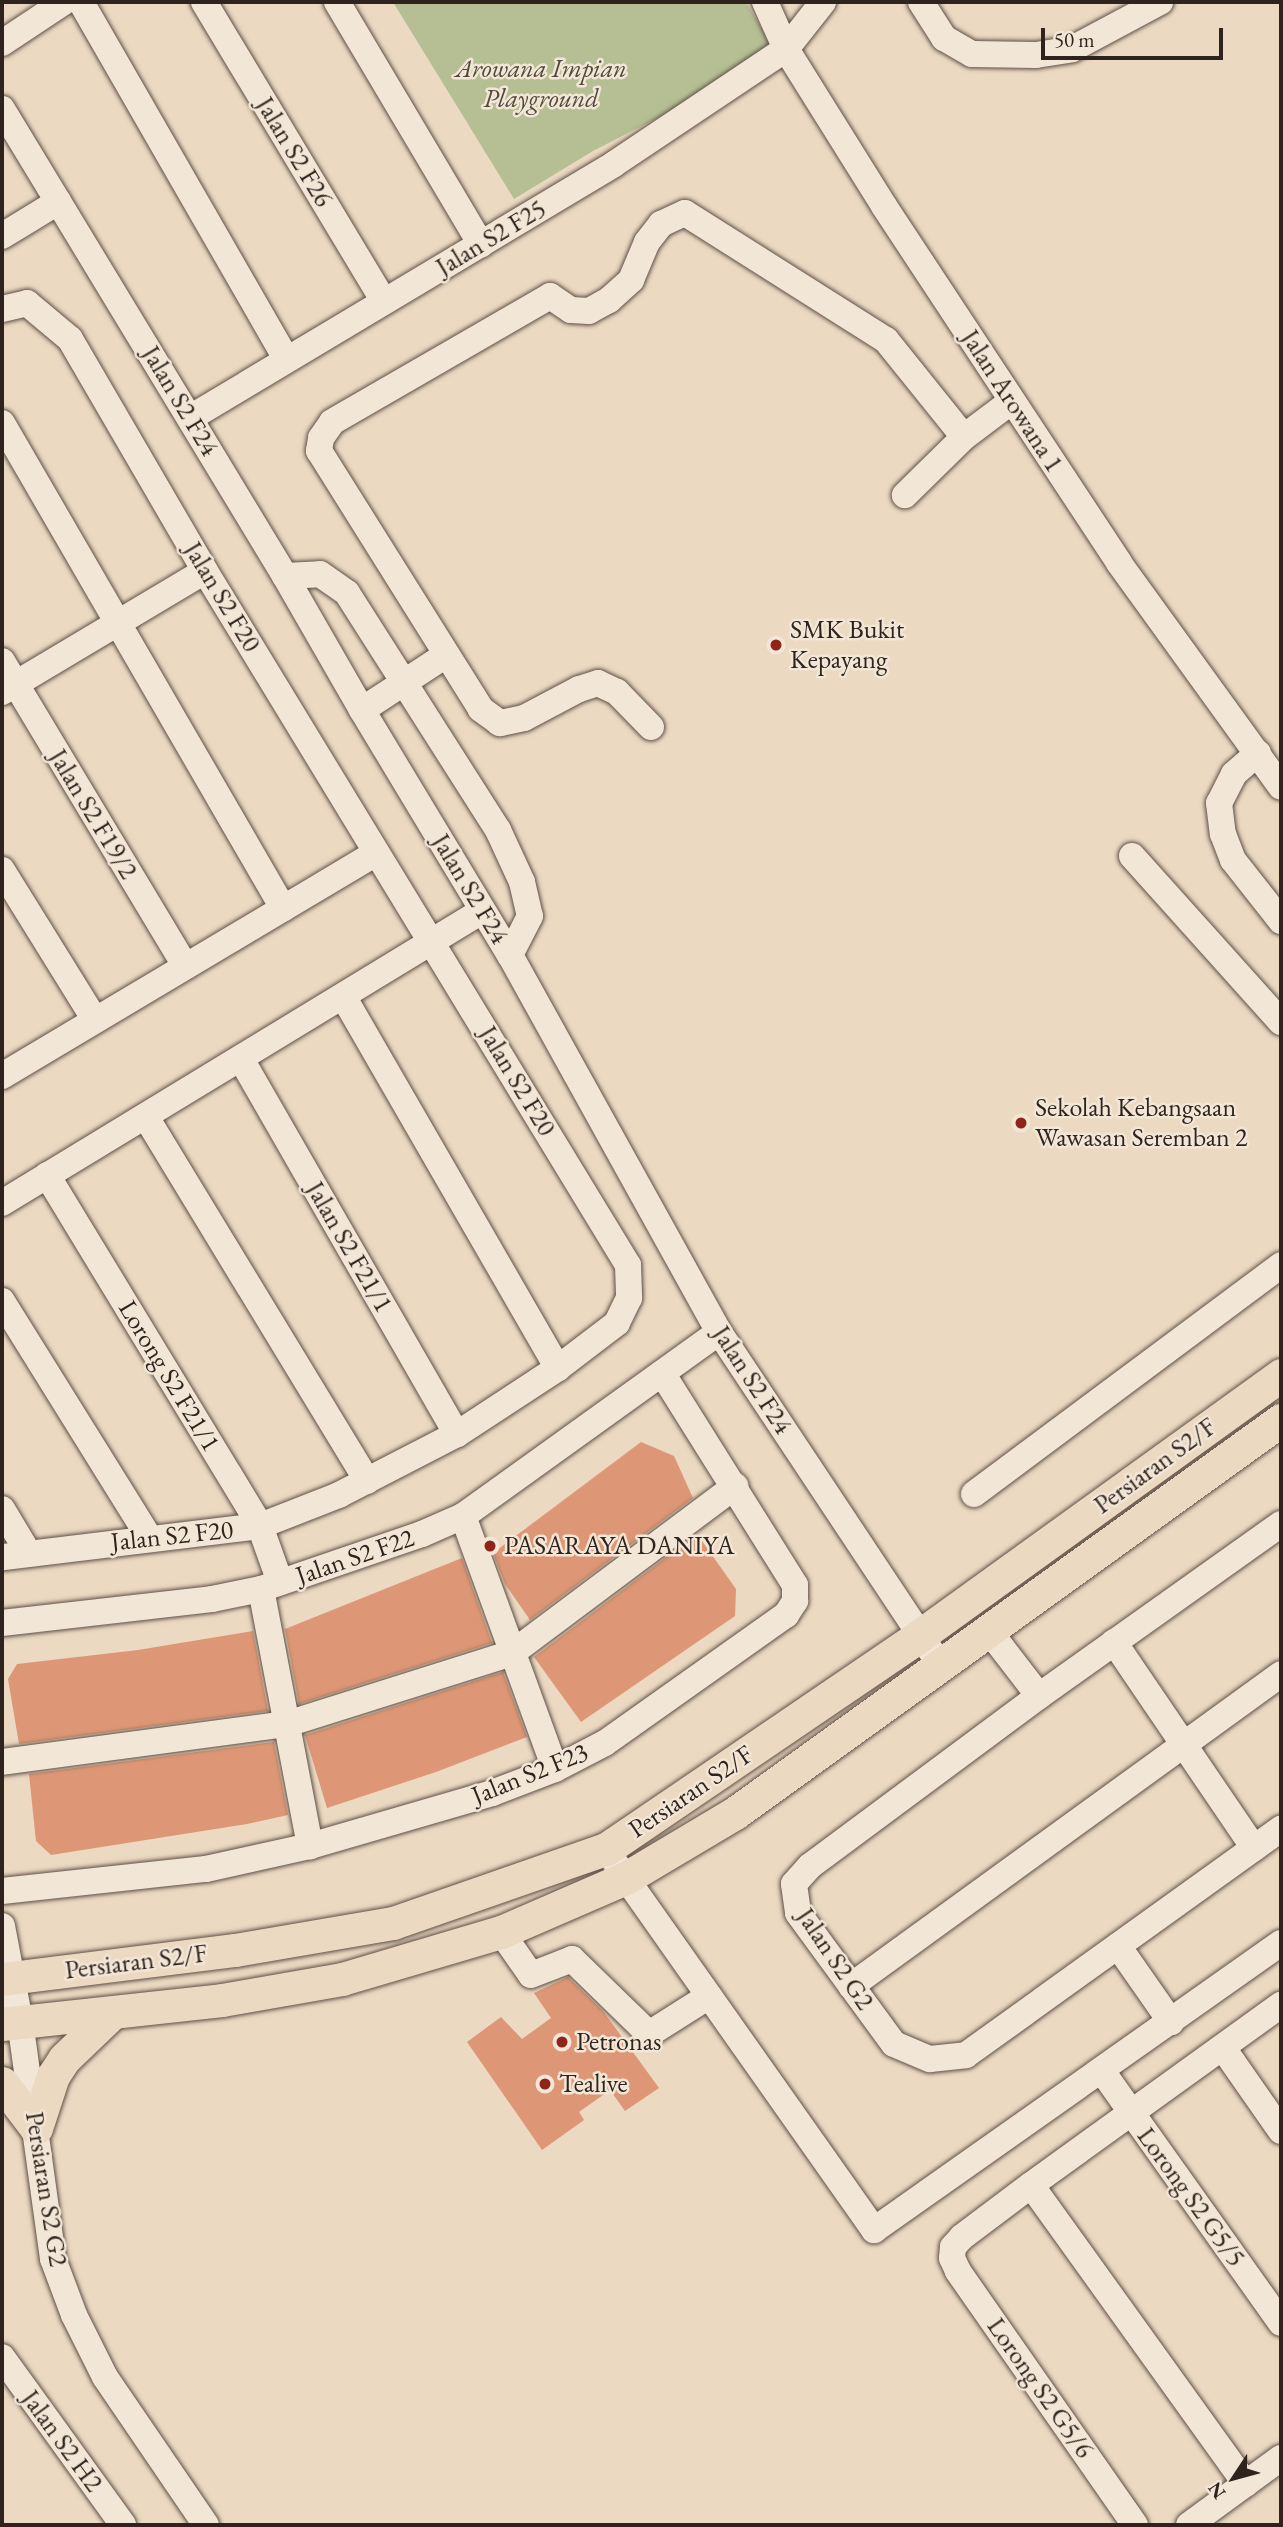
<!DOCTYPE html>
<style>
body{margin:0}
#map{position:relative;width:1283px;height:2527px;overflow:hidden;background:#ebd9c2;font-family:"EB Garamond",serif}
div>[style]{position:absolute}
.green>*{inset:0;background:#b6bf94}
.building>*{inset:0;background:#de9776}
.roads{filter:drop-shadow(0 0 2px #5e5046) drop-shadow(0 0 2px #5e5046)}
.minor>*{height:26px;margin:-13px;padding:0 13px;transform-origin:13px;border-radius:13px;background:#f2e6d7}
.major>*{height:33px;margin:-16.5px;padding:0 16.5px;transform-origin:16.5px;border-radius:16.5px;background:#ebd9c2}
.dots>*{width:19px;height:19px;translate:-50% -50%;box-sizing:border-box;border:4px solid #f2e6d7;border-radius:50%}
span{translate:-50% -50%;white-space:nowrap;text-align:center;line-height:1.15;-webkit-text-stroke:5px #f2e6d7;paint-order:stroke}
.park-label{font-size:26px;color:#514a3b;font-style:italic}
.street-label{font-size:26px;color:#2f231d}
.poi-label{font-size:26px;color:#2f231d}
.left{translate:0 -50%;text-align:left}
.frame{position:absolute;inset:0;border:4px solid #2f231d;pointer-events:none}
.north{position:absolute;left:1199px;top:2443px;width:70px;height:70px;-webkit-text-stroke:5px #f2e6d7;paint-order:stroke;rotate:234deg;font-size:19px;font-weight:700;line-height:28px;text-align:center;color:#2f231d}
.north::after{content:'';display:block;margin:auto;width:24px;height:32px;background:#2f231d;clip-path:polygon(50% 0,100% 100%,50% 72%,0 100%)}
.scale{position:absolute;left:1041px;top:28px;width:182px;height:32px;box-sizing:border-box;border:4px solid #2f231d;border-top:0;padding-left:9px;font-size:21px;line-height:24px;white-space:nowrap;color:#2f231d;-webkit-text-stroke:5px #f2e6d7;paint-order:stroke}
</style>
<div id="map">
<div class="green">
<div style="clip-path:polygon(393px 2px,746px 2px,778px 56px,593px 151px,514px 199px)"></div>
</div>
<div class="building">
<div style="clip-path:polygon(641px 1442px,674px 1456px,693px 1498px,530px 1620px,505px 1584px,493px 1553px)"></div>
<div style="clip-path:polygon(697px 1534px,736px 1589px,735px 1616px,581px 1722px,534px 1657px)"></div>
<div style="clip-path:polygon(462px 1558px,492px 1643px,299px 1704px,285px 1629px)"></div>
<div style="clip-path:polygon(253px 1631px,268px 1711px,19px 1744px,8px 1679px,17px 1664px,138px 1650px)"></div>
<div style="clip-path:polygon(503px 1672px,527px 1737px,436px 1772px,327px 1808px,305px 1735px)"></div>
<div style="clip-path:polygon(274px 1742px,288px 1815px,247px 1824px,51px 1855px,36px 1841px,29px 1774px)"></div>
<div style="clip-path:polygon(568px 1977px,603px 2011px,659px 2088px,625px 2111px,610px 2090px,579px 2112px,584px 2120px,542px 2150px,467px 2042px,501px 2017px,522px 2039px,551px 2018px,534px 1993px)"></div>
</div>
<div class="roads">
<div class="minor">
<div style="left:81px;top:2px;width:412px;rotate:60.1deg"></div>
<div style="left:204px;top:2px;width:349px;rotate:59deg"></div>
<div style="left:337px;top:2px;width:282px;rotate:59.3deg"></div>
<div style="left:765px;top:2px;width:51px;rotate:65.9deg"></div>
<div style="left:786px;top:49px;width:185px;rotate:58deg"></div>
<div style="left:884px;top:206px;width:427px;rotate:56.6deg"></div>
<div style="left:1119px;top:563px;width:276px;rotate:54.1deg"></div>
<div style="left:921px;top:2px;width:43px;rotate:57.4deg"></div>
<div style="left:944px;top:38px;width:32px;rotate:30deg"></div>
<div style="left:972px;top:54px;width:64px;rotate:0.9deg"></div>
<div style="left:1036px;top:55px;width:36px;rotate:-9deg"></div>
<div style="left:1072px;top:49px;width:100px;rotate:-28.1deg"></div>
<div style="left:2px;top:43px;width:74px;rotate:-33.5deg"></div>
<div style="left:2px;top:109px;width:546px;rotate:58.78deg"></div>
<div style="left:285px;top:576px;width:155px;rotate:60.1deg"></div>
<div style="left:362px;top:710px;width:286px;rotate:58.9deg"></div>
<div style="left:510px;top:955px;width:431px;rotate:61deg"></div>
<div style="left:719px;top:1332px;width:401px;rotate:56.4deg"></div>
<div style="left:2px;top:236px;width:66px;rotate:-31.3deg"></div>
<div style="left:2px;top:309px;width:26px;rotate:-13deg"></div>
<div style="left:27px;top:303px;width:56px;rotate:39.9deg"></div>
<div style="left:70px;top:339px;width:268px;rotate:59.8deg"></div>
<div style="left:205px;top:571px;width:813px;rotate:58.64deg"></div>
<div style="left:628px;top:1265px;width:33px;rotate:88deg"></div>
<div style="left:629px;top:1298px;width:28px;rotate:116deg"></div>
<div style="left:617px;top:1323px;width:74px;rotate:142.7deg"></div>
<div style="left:558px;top:1368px;width:121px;rotate:146.8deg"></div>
<div style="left:457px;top:1434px;width:133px;rotate:152.7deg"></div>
<div style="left:339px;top:1495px;width:85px;rotate:158.6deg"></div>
<div style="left:260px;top:1526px;width:260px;rotate:173.1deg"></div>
<div style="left:190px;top:418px;width:494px;rotate:-30.9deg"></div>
<div style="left:614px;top:164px;width:207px;rotate:-33.8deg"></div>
<div style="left:786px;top:49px;width:60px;rotate:-51.8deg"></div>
<div style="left:2px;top:423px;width:561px;rotate:59.91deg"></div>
<div style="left:964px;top:437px;width:60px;rotate:-36.9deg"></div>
<div style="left:285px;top:576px;width:35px;rotate:-3deg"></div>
<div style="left:320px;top:574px;width:33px;rotate:35deg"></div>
<div style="left:347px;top:593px;width:281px;rotate:57.5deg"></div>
<div style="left:498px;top:830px;width:57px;rotate:65.2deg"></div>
<div style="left:522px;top:882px;width:35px;rotate:77deg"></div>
<div style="left:530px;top:916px;width:44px;rotate:117.1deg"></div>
<div style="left:2px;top:661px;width:356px;rotate:59deg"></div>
<div style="left:2px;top:692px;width:236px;rotate:-30.8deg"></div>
<div style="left:362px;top:710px;width:100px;rotate:-33.2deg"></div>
<div style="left:651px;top:727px;width:49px;rotate:-134.2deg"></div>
<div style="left:617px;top:692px;width:21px;rotate:-155deg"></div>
<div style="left:598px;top:683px;width:20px;rotate:162deg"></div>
<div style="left:579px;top:689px;width:62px;rotate:152.2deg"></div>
<div style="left:524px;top:718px;width:25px;rotate:168deg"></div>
<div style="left:500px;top:723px;width:24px;rotate:-144deg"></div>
<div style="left:481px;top:709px;width:305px;rotate:-122.1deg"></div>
<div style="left:319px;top:451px;width:13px;rotate:-81deg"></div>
<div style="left:321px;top:438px;width:19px;rotate:-55deg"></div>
<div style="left:332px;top:422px;width:252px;rotate:-30deg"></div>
<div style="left:550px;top:296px;width:25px;rotate:34deg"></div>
<div style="left:571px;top:310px;width:18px;rotate:3deg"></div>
<div style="left:589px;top:311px;width:23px;rotate:-29deg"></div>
<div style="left:609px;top:300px;width:30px;rotate:-42deg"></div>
<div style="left:631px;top:280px;width:41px;rotate:-67.2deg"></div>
<div style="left:647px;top:242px;width:23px;rotate:-52deg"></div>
<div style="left:661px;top:224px;width:26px;rotate:-25deg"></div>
<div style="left:685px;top:213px;width:238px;rotate:32.3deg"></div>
<div style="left:886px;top:340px;width:124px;rotate:51.2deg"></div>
<div style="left:964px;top:437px;width:83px;rotate:135.5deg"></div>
<div style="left:1258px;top:753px;width:32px;rotate:139deg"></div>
<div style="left:1234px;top:774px;width:33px;rotate:117deg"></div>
<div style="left:1219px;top:803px;width:31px;rotate:83deg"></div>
<div style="left:1223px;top:834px;width:28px;rotate:69deg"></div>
<div style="left:1233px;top:860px;width:78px;rotate:51.8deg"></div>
<div style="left:1132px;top:856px;width:223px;rotate:48.1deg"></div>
<div style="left:2px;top:870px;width:176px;rotate:58.2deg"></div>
<div style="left:343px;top:996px;width:430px;rotate:60deg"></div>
<div style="left:241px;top:1059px;width:433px;rotate:60.1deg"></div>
<div style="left:2px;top:1076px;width:435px;rotate:-30.8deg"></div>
<div style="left:146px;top:1117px;width:426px;rotate:58.7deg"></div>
<div style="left:47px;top:1175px;width:411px;rotate:58.7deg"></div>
<div style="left:260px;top:1526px;width:59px;rotate:70.3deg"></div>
<div style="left:2px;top:1203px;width:562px;rotate:-31.31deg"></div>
<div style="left:2px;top:1301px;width:278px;rotate:58.1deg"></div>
<div style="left:974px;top:1494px;width:383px;rotate:-36.7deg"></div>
<div style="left:2px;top:1509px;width:52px;rotate:59deg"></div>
<div style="left:463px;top:1516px;width:269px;rotate:70deg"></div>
<div style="left:1281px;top:1524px;width:297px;rotate:144.6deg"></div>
<div style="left:1039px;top:1696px;width:285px;rotate:143.4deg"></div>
<div style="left:810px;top:1866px;width:24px;rotate:132deg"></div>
<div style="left:794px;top:1884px;width:29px;rotate:82deg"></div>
<div style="left:798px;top:1913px;width:162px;rotate:53.8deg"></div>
<div style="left:894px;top:2044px;width:39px;rotate:23deg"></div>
<div style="left:930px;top:2059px;width:36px;rotate:-6deg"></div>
<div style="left:966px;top:2055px;width:388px;rotate:-35.7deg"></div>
<div style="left:261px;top:1589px;width:262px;rotate:79.2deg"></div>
<div style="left:2px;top:1623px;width:211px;rotate:-6.5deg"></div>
<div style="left:212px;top:1599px;width:50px;rotate:-11.5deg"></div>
<div style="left:261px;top:1589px;width:170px;rotate:-18.9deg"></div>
<div style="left:422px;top:1534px;width:45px;rotate:-23.7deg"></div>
<div style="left:463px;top:1516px;width:315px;rotate:-35.7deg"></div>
<div style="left:989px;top:1631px;width:82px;rotate:52.4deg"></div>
<div style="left:1114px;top:1642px;width:249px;rotate:55.8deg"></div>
<div style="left:2px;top:1762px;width:288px;rotate:-7.6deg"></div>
<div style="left:287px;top:1724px;width:236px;rotate:-17.5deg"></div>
<div style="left:512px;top:1653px;width:279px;rotate:-36.8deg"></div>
<div style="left:616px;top:1864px;width:448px;rotate:54.8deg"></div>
<div style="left:874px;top:2230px;width:498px;rotate:-35.2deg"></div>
<div style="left:2px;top:1891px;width:205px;rotate:-6.2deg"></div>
<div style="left:206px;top:1869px;width:107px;rotate:-12.5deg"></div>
<div style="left:310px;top:1846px;width:190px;rotate:-16.2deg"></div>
<div style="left:492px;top:1793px;width:67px;rotate:-20.9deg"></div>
<div style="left:555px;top:1769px;width:56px;rotate:-27.5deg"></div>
<div style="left:605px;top:1743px;width:222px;rotate:-35.3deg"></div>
<div style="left:786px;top:1615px;width:17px;rotate:-57deg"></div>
<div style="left:795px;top:1601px;width:16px;rotate:-90deg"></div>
<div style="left:795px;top:1585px;width:250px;rotate:-122.1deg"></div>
<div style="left:2px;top:1926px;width:97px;rotate:79.3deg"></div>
<div style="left:20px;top:2021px;width:240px;rotate:82.1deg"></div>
<div style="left:53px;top:2259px;width:60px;rotate:69.4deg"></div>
<div style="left:74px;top:2315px;width:69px;rotate:63.4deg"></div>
<div style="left:105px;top:2377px;width:179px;rotate:55.7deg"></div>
<div style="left:501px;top:1932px;width:52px;rotate:55.1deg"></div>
<div style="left:531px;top:1975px;width:44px;rotate:-21.3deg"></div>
<div style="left:572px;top:1959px;width:107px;rotate:44.2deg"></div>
<div style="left:649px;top:2034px;width:71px;rotate:-32.3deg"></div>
<div style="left:1118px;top:1946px;width:93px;rotate:55.1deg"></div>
<div style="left:851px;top:1986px;width:531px;rotate:-35.96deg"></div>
<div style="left:1223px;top:2048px;width:101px;rotate:55.1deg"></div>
<div style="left:1102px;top:2071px;width:309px;rotate:54.6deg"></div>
<div style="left:1031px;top:2185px;width:368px;rotate:54.3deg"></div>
<div style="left:2px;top:2357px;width:207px;rotate:54.2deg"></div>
<div style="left:1135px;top:2525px;width:310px;rotate:-124.9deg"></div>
<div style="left:958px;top:2271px;width:14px;rotate:-115deg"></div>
<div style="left:952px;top:2258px;width:11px;rotate:-85deg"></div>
<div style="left:953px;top:2247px;width:13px;rotate:-48deg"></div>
<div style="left:962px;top:2237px;width:86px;rotate:-37deg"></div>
<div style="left:1031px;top:2185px;width:308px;rotate:-35.8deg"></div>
<div style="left:1189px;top:2525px;width:114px;rotate:-36.1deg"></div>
</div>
<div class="major">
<div style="left:2px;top:1979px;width:235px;rotate:-7.1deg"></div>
<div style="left:235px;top:1950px;width:160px;rotate:-9.7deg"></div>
<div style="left:393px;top:1923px;width:225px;rotate:-19.2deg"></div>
<div style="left:606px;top:1849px;width:382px;rotate:-34.2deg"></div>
<div style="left:922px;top:1634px;width:443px;rotate:-35.8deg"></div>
<div style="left:2px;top:2024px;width:221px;rotate:-6.2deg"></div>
<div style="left:222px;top:2000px;width:122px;rotate:-9.9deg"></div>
<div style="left:342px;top:1979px;width:166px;rotate:-16.5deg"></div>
<div style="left:501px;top:1932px;width:136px;rotate:-23.4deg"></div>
<div style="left:626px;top:1878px;width:127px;rotate:-30.8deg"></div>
<div style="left:735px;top:1813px;width:673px;rotate:-35.75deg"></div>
<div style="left:2px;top:2083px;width:56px;rotate:52.9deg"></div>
<div style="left:36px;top:2128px;width:55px;rotate:-71.9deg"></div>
<div style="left:53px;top:2076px;width:20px;rotate:-57deg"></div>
<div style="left:64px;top:2059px;width:65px;rotate:-43.8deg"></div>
</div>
</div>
<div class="dots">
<div style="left:776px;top:645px;background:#8f2418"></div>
<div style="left:1021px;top:1123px;background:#8f2418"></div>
<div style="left:490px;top:1546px;background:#8f2418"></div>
<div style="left:562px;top:2042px;background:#8f2418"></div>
<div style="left:545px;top:2084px;background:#8f2418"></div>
</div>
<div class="park-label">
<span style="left:541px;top:84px">Arowana Impian<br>Playground</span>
</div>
<div class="street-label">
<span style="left:294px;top:152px;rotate:59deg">Jalan S2 F26</span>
<span style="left:491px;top:238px;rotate:-31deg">Jalan S2 F25</span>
<span style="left:180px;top:401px;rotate:59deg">Jalan S2 F24</span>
<span style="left:1012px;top:401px;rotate:57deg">Jalan Arowana 1</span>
<span style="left:222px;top:597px;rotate:59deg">Jalan S2 F20</span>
<span style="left:93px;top:814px;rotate:59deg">Jalan S2 F19/2</span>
<span style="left:470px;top:889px;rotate:59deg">Jalan S2 F24</span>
<span style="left:517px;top:1081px;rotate:59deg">Jalan S2 F20</span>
<span style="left:349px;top:1247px;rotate:60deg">Jalan S2 F21/1</span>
<span style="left:169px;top:1376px;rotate:59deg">Lorong S2 F21/1</span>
<span style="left:752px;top:1380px;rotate:57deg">Jalan S2 F24</span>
<span style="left:1155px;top:1466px;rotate:-36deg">Persiaran S2/F</span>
<span style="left:172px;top:1536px;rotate:-6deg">Jalan S2 F20</span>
<span style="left:355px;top:1557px;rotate:-19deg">Jalan S2 F22</span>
<span style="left:530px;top:1774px;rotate:-22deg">Jalan S2 F23</span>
<span style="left:691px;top:1792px;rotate:-34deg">Persiaran S2/F</span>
<span style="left:835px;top:1959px;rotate:56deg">Jalan S2 G2</span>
<span style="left:136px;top:1962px;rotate:-7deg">Persiaran S2/F</span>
<span style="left:46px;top:2189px;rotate:81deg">Persiaran S2 G2</span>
<span style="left:1191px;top:2197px;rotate:54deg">Lorong S2 G5/5</span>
<span style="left:1040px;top:2388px;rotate:55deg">Lorong S2 G5/6</span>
<span style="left:62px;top:2441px;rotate:54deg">Jalan S2 H2</span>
</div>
<div class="poi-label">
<span class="left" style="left:790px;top:645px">SMK Bukit<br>Kepayang</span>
<span class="left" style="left:1035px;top:1123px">Sekolah Kebangsaan<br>Wawasan Seremban 2</span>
<span class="left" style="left:504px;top:1546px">PASARAYA DANIYA</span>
<span class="left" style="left:576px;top:2042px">Petronas</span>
<span class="left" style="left:559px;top:2084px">Tealive</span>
</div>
<div class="frame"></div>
<div class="north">N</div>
<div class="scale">50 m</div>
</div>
